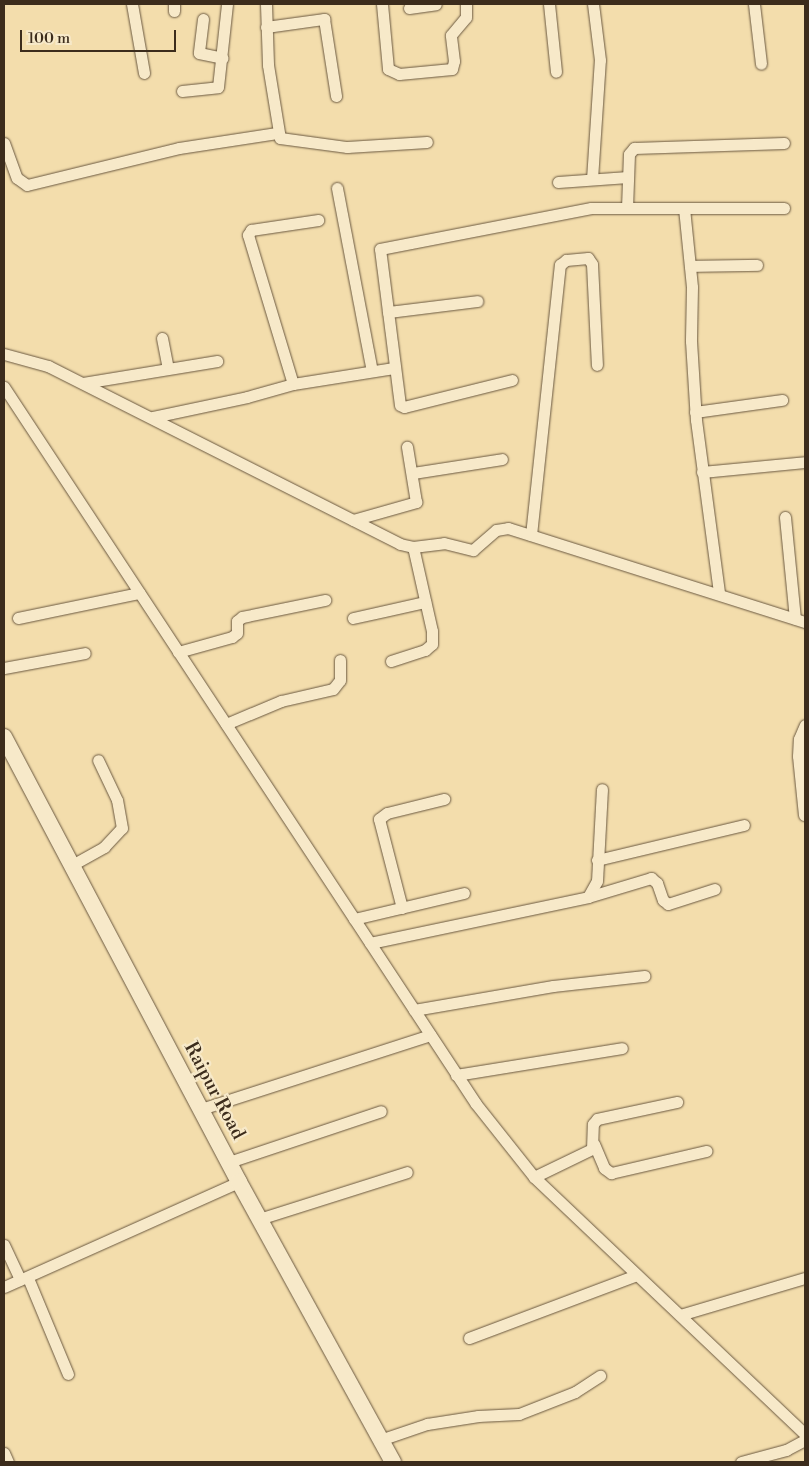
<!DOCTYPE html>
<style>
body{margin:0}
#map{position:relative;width:809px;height:1466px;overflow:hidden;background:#f3ddac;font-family:"Libre Bodoni",serif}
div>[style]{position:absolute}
.roads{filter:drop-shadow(0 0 1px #6a5840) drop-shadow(0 0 1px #6a5840)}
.street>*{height:11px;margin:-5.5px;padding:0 5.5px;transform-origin:5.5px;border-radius:5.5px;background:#f7e9c9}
.secondary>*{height:16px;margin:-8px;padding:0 8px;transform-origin:8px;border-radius:8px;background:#f7e9c9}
span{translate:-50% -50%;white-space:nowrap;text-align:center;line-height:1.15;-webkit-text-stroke:4.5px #f7e9c9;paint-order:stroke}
.street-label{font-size:19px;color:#3c2c1c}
.frame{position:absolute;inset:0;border:5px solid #3c2c1c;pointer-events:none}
.scale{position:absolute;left:20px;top:30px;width:156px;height:22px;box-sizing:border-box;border:2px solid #3c2c1c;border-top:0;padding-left:6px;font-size:15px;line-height:18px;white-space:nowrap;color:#3c2c1c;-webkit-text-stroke:4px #f7e9c9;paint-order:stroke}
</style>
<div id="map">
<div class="roads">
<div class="street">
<div style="left:132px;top:4px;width:70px;rotate:80.1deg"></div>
<div style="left:174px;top:4px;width:7px;rotate:90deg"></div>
<div style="left:266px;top:4px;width:61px;rotate:88.1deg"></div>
<div style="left:268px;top:65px;width:74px;rotate:80.7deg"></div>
<div style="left:280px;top:138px;width:68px;rotate:7.7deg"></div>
<div style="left:347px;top:147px;width:80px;rotate:-3.6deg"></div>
<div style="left:382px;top:4px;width:65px;rotate:84.7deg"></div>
<div style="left:388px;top:69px;width:12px;rotate:24deg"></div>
<div style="left:399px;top:74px;width:53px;rotate:-5.4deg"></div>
<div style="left:452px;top:69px;width:8px;rotate:-76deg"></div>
<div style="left:454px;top:61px;width:26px;rotate:-97deg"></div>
<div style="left:451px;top:35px;width:23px;rotate:-50deg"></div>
<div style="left:466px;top:17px;width:13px;rotate:-90deg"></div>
<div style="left:549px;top:4px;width:68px;rotate:84.1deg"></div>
<div style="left:754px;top:4px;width:60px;rotate:83.3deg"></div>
<div style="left:409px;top:8px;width:27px;rotate:-8deg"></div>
<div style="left:203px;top:19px;width:34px;rotate:97deg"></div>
<div style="left:199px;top:53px;width:24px;rotate:12deg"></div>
<div style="left:266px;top:27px;width:59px;rotate:-7.9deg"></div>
<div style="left:324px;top:19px;width:78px;rotate:81.1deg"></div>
<div style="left:182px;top:91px;width:36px;rotate:-6deg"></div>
<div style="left:218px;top:87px;width:83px;rotate:-83.8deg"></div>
<div style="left:4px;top:143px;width:37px;rotate:70deg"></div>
<div style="left:17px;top:178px;width:12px;rotate:35deg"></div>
<div style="left:27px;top:185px;width:156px;rotate:-13.7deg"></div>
<div style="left:179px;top:148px;width:99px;rotate:-8.7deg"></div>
<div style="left:592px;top:179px;width:119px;rotate:-86.2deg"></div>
<div style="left:600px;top:60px;width:56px;rotate:-97.1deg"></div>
<div style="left:558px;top:182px;width:70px;rotate:-4.1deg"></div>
<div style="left:337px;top:188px;width:186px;rotate:79.2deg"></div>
<div style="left:627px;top:208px;width:54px;rotate:-87.9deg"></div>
<div style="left:629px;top:154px;width:8px;rotate:-50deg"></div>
<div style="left:634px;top:148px;width:150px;rotate:-1.9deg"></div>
<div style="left:684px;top:208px;width:79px;rotate:84.2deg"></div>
<div style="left:692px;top:287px;width:54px;rotate:91.1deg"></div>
<div style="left:691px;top:341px;width:79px;rotate:86.4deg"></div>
<div style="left:696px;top:420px;width:175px;rotate:82.4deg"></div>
<div style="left:690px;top:266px;width:67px;rotate:-0.9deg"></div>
<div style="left:388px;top:312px;width:90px;rotate:-7deg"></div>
<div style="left:162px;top:338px;width:31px;rotate:79deg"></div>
<div style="left:4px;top:354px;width:46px;rotate:15.3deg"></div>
<div style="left:48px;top:366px;width:394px;rotate:26.8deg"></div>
<div style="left:400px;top:544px;width:13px;rotate:13deg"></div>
<div style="left:413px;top:547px;width:31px;rotate:-7deg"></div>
<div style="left:444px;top:543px;width:30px;rotate:14deg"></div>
<div style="left:473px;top:550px;width:30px;rotate:-41deg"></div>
<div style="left:496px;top:530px;width:12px;rotate:-9deg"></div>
<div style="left:508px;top:528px;width:312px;rotate:17.6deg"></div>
<div style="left:512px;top:380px;width:111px;rotate:166deg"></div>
<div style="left:404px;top:407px;width:4px;rotate:-153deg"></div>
<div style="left:400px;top:405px;width:157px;rotate:-97.3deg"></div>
<div style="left:380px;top:249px;width:215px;rotate:-11deg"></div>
<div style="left:591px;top:208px;width:193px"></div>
<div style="left:83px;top:383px;width:136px;rotate:-9.3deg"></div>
<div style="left:293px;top:384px;width:156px;rotate:-106.8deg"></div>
<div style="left:248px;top:235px;width:6px;rotate:-59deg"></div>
<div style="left:251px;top:230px;width:68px;rotate:-8.5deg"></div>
<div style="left:4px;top:387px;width:858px;rotate:56.64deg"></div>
<div style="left:476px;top:1104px;width:93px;rotate:51.5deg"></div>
<div style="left:534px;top:1177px;width:373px;rotate:43.5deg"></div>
<div style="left:695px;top:412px;width:88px;rotate:-7.9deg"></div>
<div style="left:153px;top:417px;width:96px;rotate:-12deg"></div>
<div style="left:247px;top:397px;width:48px;rotate:-15.8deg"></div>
<div style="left:293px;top:384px;width:102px;rotate:-9deg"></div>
<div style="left:702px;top:472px;width:103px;rotate:-5.5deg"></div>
<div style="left:413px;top:473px;width:90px;rotate:-8.9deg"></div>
<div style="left:785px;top:517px;width:102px;rotate:84.4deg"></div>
<div style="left:353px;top:520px;width:66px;rotate:-15.9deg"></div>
<div style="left:416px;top:502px;width:56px;rotate:-99.3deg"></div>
<div style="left:531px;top:535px;width:272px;rotate:-83.9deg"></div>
<div style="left:560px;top:265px;width:8px;rotate:-40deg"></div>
<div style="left:566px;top:260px;width:22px;rotate:-5deg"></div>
<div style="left:588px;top:258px;width:7px;rotate:56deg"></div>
<div style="left:592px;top:264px;width:101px;rotate:87.2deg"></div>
<div style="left:18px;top:618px;width:124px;rotate:-11.7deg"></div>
<div style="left:353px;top:618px;width:74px;rotate:-12.5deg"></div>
<div style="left:178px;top:652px;width:56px;rotate:-15.5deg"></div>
<div style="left:232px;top:637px;width:6px;rotate:-39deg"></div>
<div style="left:237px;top:633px;width:12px;rotate:-90deg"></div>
<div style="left:237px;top:621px;width:6px;rotate:-39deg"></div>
<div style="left:242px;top:617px;width:85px;rotate:-11.6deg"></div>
<div style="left:391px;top:661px;width:36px;rotate:-18deg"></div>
<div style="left:425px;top:650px;width:9px;rotate:-41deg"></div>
<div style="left:432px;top:644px;width:13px;rotate:-90deg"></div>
<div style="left:432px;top:631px;width:86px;rotate:-102.7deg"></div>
<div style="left:4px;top:668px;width:82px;rotate:-10.5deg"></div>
<div style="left:226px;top:724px;width:60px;rotate:-22.7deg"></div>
<div style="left:281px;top:701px;width:53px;rotate:-13deg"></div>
<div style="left:333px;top:689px;width:11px;rotate:-52deg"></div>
<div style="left:340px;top:680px;width:20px;rotate:-90deg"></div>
<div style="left:804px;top:815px;width:59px;rotate:-95.8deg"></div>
<div style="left:798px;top:756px;width:17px;rotate:-87deg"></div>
<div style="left:799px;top:739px;width:15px;rotate:-67deg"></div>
<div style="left:597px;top:860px;width:151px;rotate:-13.4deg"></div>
<div style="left:72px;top:865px;width:37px;rotate:-29deg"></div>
<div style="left:104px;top:847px;width:26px;rotate:-47deg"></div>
<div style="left:122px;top:828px;width:28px;rotate:-100deg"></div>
<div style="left:117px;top:800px;width:44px;rotate:-115.4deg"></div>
<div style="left:588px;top:897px;width:66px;rotate:-16.8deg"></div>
<div style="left:651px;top:878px;width:8px;rotate:40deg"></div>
<div style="left:657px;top:883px;width:18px;rotate:71deg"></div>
<div style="left:663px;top:900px;width:6px;rotate:39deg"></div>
<div style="left:668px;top:904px;width:49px;rotate:-17.7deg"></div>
<div style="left:402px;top:908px;width:92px;rotate:-104.5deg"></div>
<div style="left:379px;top:819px;width:10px;rotate:-37deg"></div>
<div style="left:387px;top:813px;width:59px;rotate:-13.8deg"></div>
<div style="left:354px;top:919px;width:113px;rotate:-13.3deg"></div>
<div style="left:370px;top:943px;width:223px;rotate:-11.9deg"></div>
<div style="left:588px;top:897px;width:18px;rotate:-61deg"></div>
<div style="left:597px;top:881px;width:92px;rotate:-86.9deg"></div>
<div style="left:414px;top:1010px;width:141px;rotate:-9.8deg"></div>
<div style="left:553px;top:986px;width:92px;rotate:-6.3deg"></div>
<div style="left:456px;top:1075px;width:168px;rotate:-9.2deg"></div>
<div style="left:201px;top:1109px;width:241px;rotate:-17.9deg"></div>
<div style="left:594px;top:1144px;width:26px;rotate:67deg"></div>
<div style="left:604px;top:1168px;width:9px;rotate:36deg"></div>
<div style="left:611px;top:1173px;width:98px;rotate:-13deg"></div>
<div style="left:229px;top:1162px;width:160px;rotate:-18.5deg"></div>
<div style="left:534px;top:1177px;width:64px;rotate:-25.8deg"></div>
<div style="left:592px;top:1149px;width:25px;rotate:-88deg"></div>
<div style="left:593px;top:1124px;width:6px;rotate:-51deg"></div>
<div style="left:597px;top:1119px;width:82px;rotate:-12deg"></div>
<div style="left:259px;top:1219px;width:155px;rotate:-17.6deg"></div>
<div style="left:4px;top:1245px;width:38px;rotate:65deg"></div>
<div style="left:28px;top:1278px;width:104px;rotate:67.4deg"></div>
<div style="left:4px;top:1287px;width:257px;rotate:-24.1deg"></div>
<div style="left:680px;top:1315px;width:130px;rotate:-16.5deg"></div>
<div style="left:469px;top:1338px;width:179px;rotate:-20.6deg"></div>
<div style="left:380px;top:1440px;width:50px;rotate:-18.8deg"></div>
<div style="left:427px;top:1424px;width:52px;rotate:-8.9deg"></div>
<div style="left:478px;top:1416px;width:41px;rotate:-2.8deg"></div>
<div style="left:519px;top:1414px;width:60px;rotate:-21.4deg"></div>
<div style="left:575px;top:1392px;width:30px;rotate:-33deg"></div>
<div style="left:4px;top:1453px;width:10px;rotate:66deg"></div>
<div style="left:741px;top:1462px;width:47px;rotate:-14.9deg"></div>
<div style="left:786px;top:1450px;width:21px;rotate:-28deg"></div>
</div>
<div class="secondary">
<div style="left:4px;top:737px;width:503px;rotate:62.16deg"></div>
<div style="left:239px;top:1182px;width:320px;rotate:61.2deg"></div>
</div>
</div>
<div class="street-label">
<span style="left:214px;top:1091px;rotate:62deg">Raipur Road</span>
</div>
<div class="frame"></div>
<div class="scale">100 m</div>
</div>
